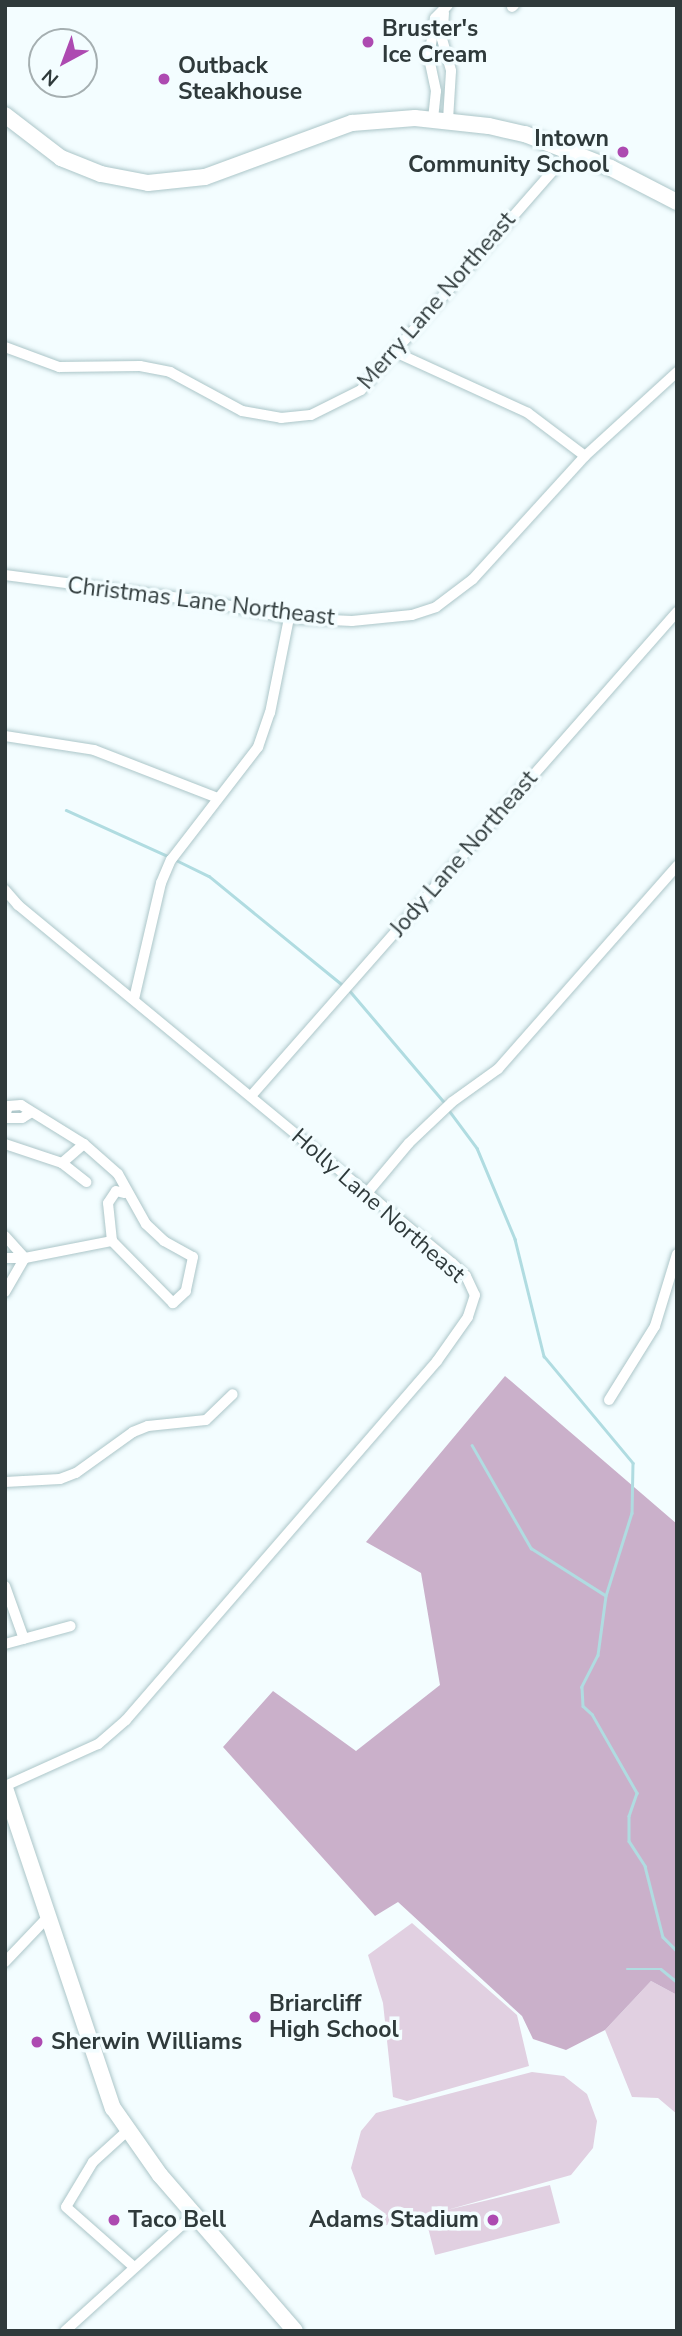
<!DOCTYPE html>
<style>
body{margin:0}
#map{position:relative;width:682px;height:2336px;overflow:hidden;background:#f3fdff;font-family:"Nunito Sans",sans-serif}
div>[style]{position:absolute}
.green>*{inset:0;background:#e1d0e1}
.forest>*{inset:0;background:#cab0ca}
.stream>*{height:2.5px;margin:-1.25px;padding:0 1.25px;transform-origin:1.25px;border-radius:1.25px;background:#b0dce1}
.roads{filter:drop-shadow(0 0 2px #acc6c9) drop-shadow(0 0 2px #acc6c9)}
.street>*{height:10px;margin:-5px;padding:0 5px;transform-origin:5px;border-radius:5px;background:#fff}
.secondary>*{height:16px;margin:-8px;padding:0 8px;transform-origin:8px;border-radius:8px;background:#fff}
.dots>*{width:19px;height:19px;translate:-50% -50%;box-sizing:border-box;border:4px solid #f3fdff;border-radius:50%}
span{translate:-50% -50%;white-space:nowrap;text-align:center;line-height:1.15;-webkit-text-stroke:7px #f3fdff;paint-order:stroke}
.poi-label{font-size:23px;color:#2f3a3b;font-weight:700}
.left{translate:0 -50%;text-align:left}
.right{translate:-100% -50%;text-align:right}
.street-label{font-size:23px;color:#2f3a3b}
.frame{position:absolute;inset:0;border:7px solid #2f3a3b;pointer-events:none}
.north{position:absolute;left:28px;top:28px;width:70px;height:70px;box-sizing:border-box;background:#f3fdff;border:2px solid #a5afb1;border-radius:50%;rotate:221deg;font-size:19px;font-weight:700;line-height:28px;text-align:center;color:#2f3a3b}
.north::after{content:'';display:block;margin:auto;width:24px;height:32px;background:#ad4ab1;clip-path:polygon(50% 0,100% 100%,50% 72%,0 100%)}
</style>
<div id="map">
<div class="green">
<div style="clip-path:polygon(412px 1923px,517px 2015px,529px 2066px,407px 2101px,393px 2097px,383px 2003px,368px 1955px)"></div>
<div style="clip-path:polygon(651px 1981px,677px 1995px,677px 2114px,658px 2098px,632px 2097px,605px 2030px)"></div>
<div style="clip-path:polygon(532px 2072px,564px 2076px,587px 2094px,597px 2121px,593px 2148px,571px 2175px,447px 2210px,550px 2185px,560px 2223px,435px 2255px,425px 2216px,383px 2226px,380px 2217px,386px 2214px,362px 2197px,351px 2168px,361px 2131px,376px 2113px)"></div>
</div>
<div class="forest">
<div style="clip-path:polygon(505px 1376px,677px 1524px,677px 1995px,651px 1981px,605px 2030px,566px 2050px,533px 2039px,522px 2016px,398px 1902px,375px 1916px,223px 1747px,273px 1691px,356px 1751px,440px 1685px,421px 1573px,366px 1542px)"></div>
</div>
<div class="stream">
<div style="left:66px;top:810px;width:112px;rotate:24.3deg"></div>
<div style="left:174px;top:859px;width:39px;rotate:26deg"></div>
<div style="left:209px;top:876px;width:176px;rotate:39.2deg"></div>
<div style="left:350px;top:991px;width:147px;rotate:49.7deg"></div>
<div style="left:448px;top:1109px;width:49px;rotate:53.4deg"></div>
<div style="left:477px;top:1148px;width:99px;rotate:67.3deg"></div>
<div style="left:515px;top:1239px;width:121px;rotate:76.1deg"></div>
<div style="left:544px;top:1356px;width:139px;rotate:50.2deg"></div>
<div style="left:633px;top:1463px;width:50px;rotate:91.1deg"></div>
<div style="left:632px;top:1513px;width:87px;rotate:107.4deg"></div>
<div style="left:606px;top:1596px;width:60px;rotate:97.7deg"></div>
<div style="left:598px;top:1655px;width:36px;rotate:117deg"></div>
<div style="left:582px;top:1687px;width:19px;rotate:87deg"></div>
<div style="left:583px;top:1706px;width:12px;rotate:42deg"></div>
<div style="left:592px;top:1714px;width:91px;rotate:60.3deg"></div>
<div style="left:637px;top:1793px;width:24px;rotate:109deg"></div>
<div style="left:629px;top:1816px;width:25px;rotate:90deg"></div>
<div style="left:629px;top:1841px;width:30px;rotate:57deg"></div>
<div style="left:645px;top:1866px;width:73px;rotate:75.8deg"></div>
<div style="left:663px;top:1937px;width:20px;rotate:45deg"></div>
<div style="left:472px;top:1445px;width:119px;rotate:60.2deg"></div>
<div style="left:531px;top:1548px;width:88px;rotate:32.4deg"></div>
<div style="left:627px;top:1969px;width:34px"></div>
<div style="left:661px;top:1969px;width:21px;rotate:39deg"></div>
</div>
<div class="roads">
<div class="street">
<div style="left:512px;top:7px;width:3px;rotate:-45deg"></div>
<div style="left:444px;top:13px;width:26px;rotate:94deg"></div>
<div style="left:442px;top:39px;width:33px;rotate:74deg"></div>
<div style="left:451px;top:71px;width:49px;rotate:93.5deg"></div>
<div style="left:433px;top:119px;width:28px;rotate:-84deg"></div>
<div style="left:436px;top:91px;width:34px;rotate:-102deg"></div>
<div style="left:429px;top:58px;width:40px;rotate:-81.5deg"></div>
<div style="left:435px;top:18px;width:18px;rotate:-45deg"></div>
<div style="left:5px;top:347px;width:58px;rotate:20.3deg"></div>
<div style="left:59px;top:367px;width:81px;rotate:-0.7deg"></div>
<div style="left:140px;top:366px;width:31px;rotate:11deg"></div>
<div style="left:170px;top:372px;width:82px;rotate:28.4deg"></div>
<div style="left:242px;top:411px;width:40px;rotate:10deg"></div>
<div style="left:281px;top:418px;width:30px;rotate:-6deg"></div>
<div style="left:311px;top:415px;width:56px;rotate:-26.6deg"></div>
<div style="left:361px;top:390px;width:316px;rotate:-48.8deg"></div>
<div style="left:395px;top:352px;width:146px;rotate:24.6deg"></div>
<div style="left:528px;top:413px;width:71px;rotate:37deg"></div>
<div style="left:5px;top:575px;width:207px;rotate:7.5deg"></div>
<div style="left:210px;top:602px;width:81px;rotate:11.4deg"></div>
<div style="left:289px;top:618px;width:63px;rotate:2.7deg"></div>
<div style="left:352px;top:621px;width:60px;rotate:-5.7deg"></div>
<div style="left:412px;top:615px;width:25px;rotate:-18deg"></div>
<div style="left:436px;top:607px;width:46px;rotate:-37.1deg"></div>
<div style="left:473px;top:579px;width:166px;rotate:-47.7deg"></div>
<div style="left:585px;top:456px;width:125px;rotate:-42.4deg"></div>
<div style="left:5px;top:736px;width:90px;rotate:8.9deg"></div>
<div style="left:94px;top:750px;width:133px;rotate:21.2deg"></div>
<div style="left:5px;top:890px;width:20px;rotate:49deg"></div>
<div style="left:18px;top:905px;width:563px;rotate:39.52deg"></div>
<div style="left:452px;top:1263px;width:19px;rotate:43deg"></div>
<div style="left:466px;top:1276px;width:21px;rotate:65deg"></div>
<div style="left:475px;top:1295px;width:23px;rotate:108deg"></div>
<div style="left:468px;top:1317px;width:54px;rotate:125.2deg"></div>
<div style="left:437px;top:1361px;width:475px;rotate:130.9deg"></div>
<div style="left:126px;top:1720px;width:37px;rotate:139deg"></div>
<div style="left:98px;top:1744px;width:102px;rotate:155.7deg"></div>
<div style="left:134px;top:999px;width:119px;rotate:-76.9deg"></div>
<div style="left:161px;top:883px;width:25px;rotate:-67deg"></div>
<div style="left:171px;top:860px;width:143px;rotate:-52.4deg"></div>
<div style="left:258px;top:747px;width:36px;rotate:-71deg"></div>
<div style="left:270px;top:713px;width:97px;rotate:-78.7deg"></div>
<div style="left:251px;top:1096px;width:645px;rotate:-48.65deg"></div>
<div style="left:5px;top:1116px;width:10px;rotate:-73deg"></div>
<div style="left:8px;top:1106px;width:13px;rotate:-4deg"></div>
<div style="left:21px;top:1105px;width:74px;rotate:31.8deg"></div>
<div style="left:5px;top:1118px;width:17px"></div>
<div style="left:22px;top:1118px;width:9px;rotate:-32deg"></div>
<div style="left:5px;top:1144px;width:60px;rotate:18.4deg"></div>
<div style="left:62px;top:1163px;width:29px;rotate:-41deg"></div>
<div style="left:84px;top:1144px;width:45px;rotate:41.4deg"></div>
<div style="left:118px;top:1174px;width:57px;rotate:60.8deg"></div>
<div style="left:146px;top:1224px;width:25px;rotate:43deg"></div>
<div style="left:164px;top:1241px;width:33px;rotate:29deg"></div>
<div style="left:193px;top:1257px;width:35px;rotate:102deg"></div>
<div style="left:186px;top:1291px;width:18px;rotate:137deg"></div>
<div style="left:173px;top:1303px;width:87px;rotate:-134.5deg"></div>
<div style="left:112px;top:1241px;width:38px;rotate:-96deg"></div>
<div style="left:108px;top:1203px;width:14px;rotate:-56deg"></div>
<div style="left:116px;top:1191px;width:9px;rotate:13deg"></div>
<div style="left:62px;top:1163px;width:31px;rotate:38deg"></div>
<div style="left:367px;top:1193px;width:65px;rotate:-50deg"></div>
<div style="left:409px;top:1143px;width:59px;rotate:-43.6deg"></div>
<div style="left:452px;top:1102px;width:57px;rotate:-35.7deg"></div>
<div style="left:498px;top:1069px;width:271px;rotate:-48.6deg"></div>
<div style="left:5px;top:1236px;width:30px;rotate:48deg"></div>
<div style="left:25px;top:1258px;width:20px;rotate:180deg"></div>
<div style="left:5px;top:1292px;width:39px;rotate:-60deg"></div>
<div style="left:25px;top:1258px;width:89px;rotate:-11.1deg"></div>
<div style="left:609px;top:1400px;width:87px;rotate:-58.1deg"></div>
<div style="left:655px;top:1326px;width:75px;rotate:-73deg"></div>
<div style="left:5px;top:1482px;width:55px;rotate:-3.1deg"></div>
<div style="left:60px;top:1479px;width:17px;rotate:-21deg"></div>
<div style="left:76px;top:1473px;width:70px;rotate:-35.7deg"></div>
<div style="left:133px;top:1432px;width:16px;rotate:-22deg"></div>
<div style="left:148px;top:1426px;width:58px;rotate:-5.9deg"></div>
<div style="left:206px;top:1420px;width:37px;rotate:-44deg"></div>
<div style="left:5px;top:1586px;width:56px;rotate:70.3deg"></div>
<div style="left:5px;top:1644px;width:68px;rotate:-15.3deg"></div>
<div style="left:5px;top:1962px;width:59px;rotate:-46.4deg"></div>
<div style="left:126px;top:2132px;width:45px;rotate:137.7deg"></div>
<div style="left:93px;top:2162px;width:52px;rotate:121deg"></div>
<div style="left:66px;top:2207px;width:91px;rotate:41.4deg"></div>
<div style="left:65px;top:2331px;width:173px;rotate:-42.2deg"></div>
</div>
<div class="secondary">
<div style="left:5px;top:115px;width:71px;rotate:37.5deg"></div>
<div style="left:61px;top:158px;width:43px;rotate:21.8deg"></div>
<div style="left:101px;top:174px;width:48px;rotate:10.8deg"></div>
<div style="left:148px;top:183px;width:57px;rotate:-6deg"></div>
<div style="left:205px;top:177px;width:157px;rotate:-20.2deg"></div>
<div style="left:352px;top:123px;width:63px;rotate:-4.5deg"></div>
<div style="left:415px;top:118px;width:74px;rotate:6.2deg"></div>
<div style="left:489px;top:126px;width:37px;rotate:13deg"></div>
<div style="left:525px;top:134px;width:92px;rotate:21.6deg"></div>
<div style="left:611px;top:168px;width:74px;rotate:27.3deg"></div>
<div style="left:5px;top:1788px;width:338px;rotate:71.4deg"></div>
<div style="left:113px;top:2108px;width:82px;rotate:55deg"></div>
<div style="left:160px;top:2175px;width:206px;rotate:49.1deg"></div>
</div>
</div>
<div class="dots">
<div style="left:368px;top:42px;background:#ad4ab1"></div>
<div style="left:164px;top:79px;background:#ad4ab1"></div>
<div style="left:623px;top:152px;background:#ad4ab1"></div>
<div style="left:255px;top:2017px;background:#ad4ab1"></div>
<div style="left:37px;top:2042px;background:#ad4ab1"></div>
<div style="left:114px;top:2220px;background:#ad4ab1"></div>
<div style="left:493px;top:2220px;background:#ad4ab1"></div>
</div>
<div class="poi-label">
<span class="left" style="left:382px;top:42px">Bruster's<br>Ice Cream</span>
<span class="left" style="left:178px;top:79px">Outback<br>Steakhouse</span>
<span class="right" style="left:609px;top:152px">Intown<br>Community School</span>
<span class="left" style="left:269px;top:2017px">Briarcliff<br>High School</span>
<span class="left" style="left:51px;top:2042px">Sherwin Williams</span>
<span class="left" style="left:128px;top:2220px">Taco Bell</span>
<span class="right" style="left:479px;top:2220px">Adams Stadium</span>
</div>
<div class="street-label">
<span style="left:437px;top:301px;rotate:-49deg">Merry Lane Northeast</span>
<span style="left:201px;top:602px;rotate:7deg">Christmas Lane Northeast</span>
<span style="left:464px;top:854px;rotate:-49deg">Jody Lane Northeast</span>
<span style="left:378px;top:1206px;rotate:41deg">Holly Lane Northeast</span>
</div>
<div class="frame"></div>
<div class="north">N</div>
</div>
